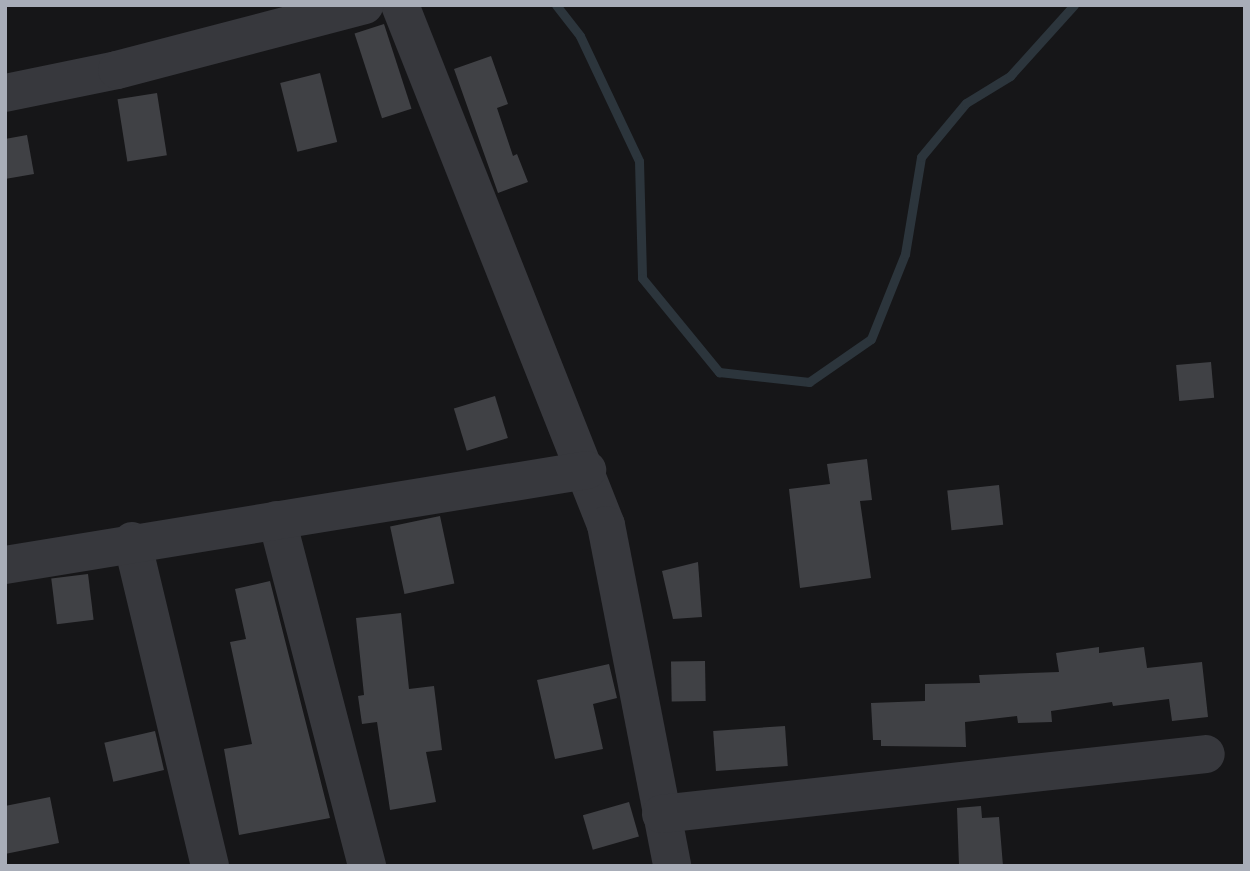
<!DOCTYPE html>
<style>
body{margin:0}
#map{position:relative;width:1250px;height:871px;overflow:hidden;background:#161618;font-family:"Exo 2",sans-serif}
div>[style]{position:absolute}
.stream>*{height:9px;margin:-4.5px;padding:0 4.5px;transform-origin:4.5px;border-radius:4.5px;background:#2c353c}
.building>*{inset:0;background:#404145;transform-origin:0 0}
.minor>*{height:38px;margin:-19px;padding:0 19px;transform-origin:19px;border-radius:19px;background:#37383d}
span{translate:-50% -50%;white-space:nowrap;text-align:center;line-height:1.15;-webkit-text-stroke:5px #111113;paint-order:stroke}
.frame{position:absolute;inset:0;border:7px solid #a8adb8;pointer-events:none}
</style>
<div id="map">
<div class="stream">
<div style="left:556px;top:5px;width:39px;rotate:52deg"></div>
<div style="left:580px;top:36px;width:138px;rotate:64.7deg"></div>
<div style="left:639px;top:161px;width:117px;rotate:88.5deg"></div>
<div style="left:642px;top:278px;width:122px;rotate:50.7deg"></div>
<div style="left:719px;top:372px;width:91px;rotate:6.3deg"></div>
<div style="left:809px;top:382px;width:75px;rotate:-34.7deg"></div>
<div style="left:871px;top:339px;width:92px;rotate:-68.2deg"></div>
<div style="left:905px;top:254px;width:98px;rotate:-80.6deg"></div>
<div style="left:921px;top:157px;width:70px;rotate:-50.2deg"></div>
<div style="left:966px;top:103px;width:52px;rotate:-31.5deg"></div>
<div style="left:1010px;top:76px;width:96px;rotate:-48deg"></div>
</div>
<div class="building">
<div style="left:384px;top:24px;width:89px;height:31px;rotate:72deg"></div>
<div style="clip-path:polygon(491px 56px,508px 104px,497px 108px,513px 156px,517px 154px,528px 182px,498px 193px,454px 69px)"></div>
<div style="left:320px;top:73px;width:71px;height:41px;rotate:76deg"></div>
<div style="left:157px;top:93px;width:63px;height:40px;rotate:81deg"></div>
<div style="clip-path:polygon(27px 135px,34px 174px,5px 179px,5px 139px)"></div>
<div style="left:1211px;top:362px;width:36px;height:35px;rotate:85deg"></div>
<div style="left:495px;top:396px;width:44px;height:43px;rotate:73deg"></div>
<div style="clip-path:polygon(867px 459px,872px 500px,860px 501px,871px 578px,800px 588px,789px 489px,830px 484px,827px 464px)"></div>
<div style="left:999px;top:485px;width:40px;height:52px;rotate:84deg"></div>
<div style="left:440px;top:516px;width:69px;height:51px;rotate:78deg"></div>
<div style="clip-path:polygon(698px 562px,702px 617px,673px 619px,662px 571px)"></div>
<div style="left:88px;top:574px;width:46px;height:37px;rotate:83deg"></div>
<div style="clip-path:polygon(270px 581px,330px 818px,239px 835px,224px 749px,252px 744px,230px 642px,246px 639px,235px 589px)"></div>
<div style="clip-path:polygon(401px 613px,409px 689px,434px 686px,442px 750px,426px 752px,436px 802px,390px 810px,377px 722px,362px 724px,358px 696px,364px 695px,356px 618px)"></div>
<div style="clip-path:polygon(1099px 647px,1099px 653px,1144px 647px,1147px 668px,1202px 662px,1208px 717px,1172px 721px,1169px 699px,1113px 706px,1112px 702px,1051px 711px,1052px 722px,1018px 723px,1017px 716px,965px 722px,966px 747px,881px 746px,881px 740px,873px 740px,871px 703px,925px 701px,925px 684px,980px 683px,979px 675px,1059px 672px,1056px 653px)"></div>
<div style="left:705px;top:661px;width:40px;height:34px;rotate:89deg"></div>
<div style="clip-path:polygon(609px 664px,617px 698px,593px 704px,603px 749px,555px 759px,537px 680px)"></div>
<div style="left:785px;top:726px;width:40px;height:72px;rotate:86deg"></div>
<div style="left:155px;top:731px;width:40px;height:52px;rotate:77deg"></div>
<div style="clip-path:polygon(50px 797px,59px 843px,5px 854px,5px 806px)"></div>
<div style="left:629px;top:802px;width:36px;height:48px;rotate:74deg"></div>
<div style="clip-path:polygon(981px 806px,982px 818px,999px 817px,1003px 866px,959px 866px,957px 808px)"></div>
</div>
<div class="minor">
<div style="left:400px;top:5px;width:559px;rotate:68.39deg"></div>
<div style="left:606px;top:525px;width:347px;rotate:79deg"></div>
<div style="left:5px;top:93px;width:114px;rotate:-11.6deg"></div>
<div style="left:117px;top:70px;width:256px;rotate:-14.7deg"></div>
<div style="left:277px;top:520px;width:358px;rotate:75.4deg"></div>
<div style="left:132px;top:541px;width:334px;rotate:76.5deg"></div>
<div style="left:5px;top:565px;width:590px;rotate:-9.27deg"></div>
<div style="left:661px;top:814px;width:548px;rotate:-6.28deg"></div>
</div>
<div class="frame"></div>
</div>
